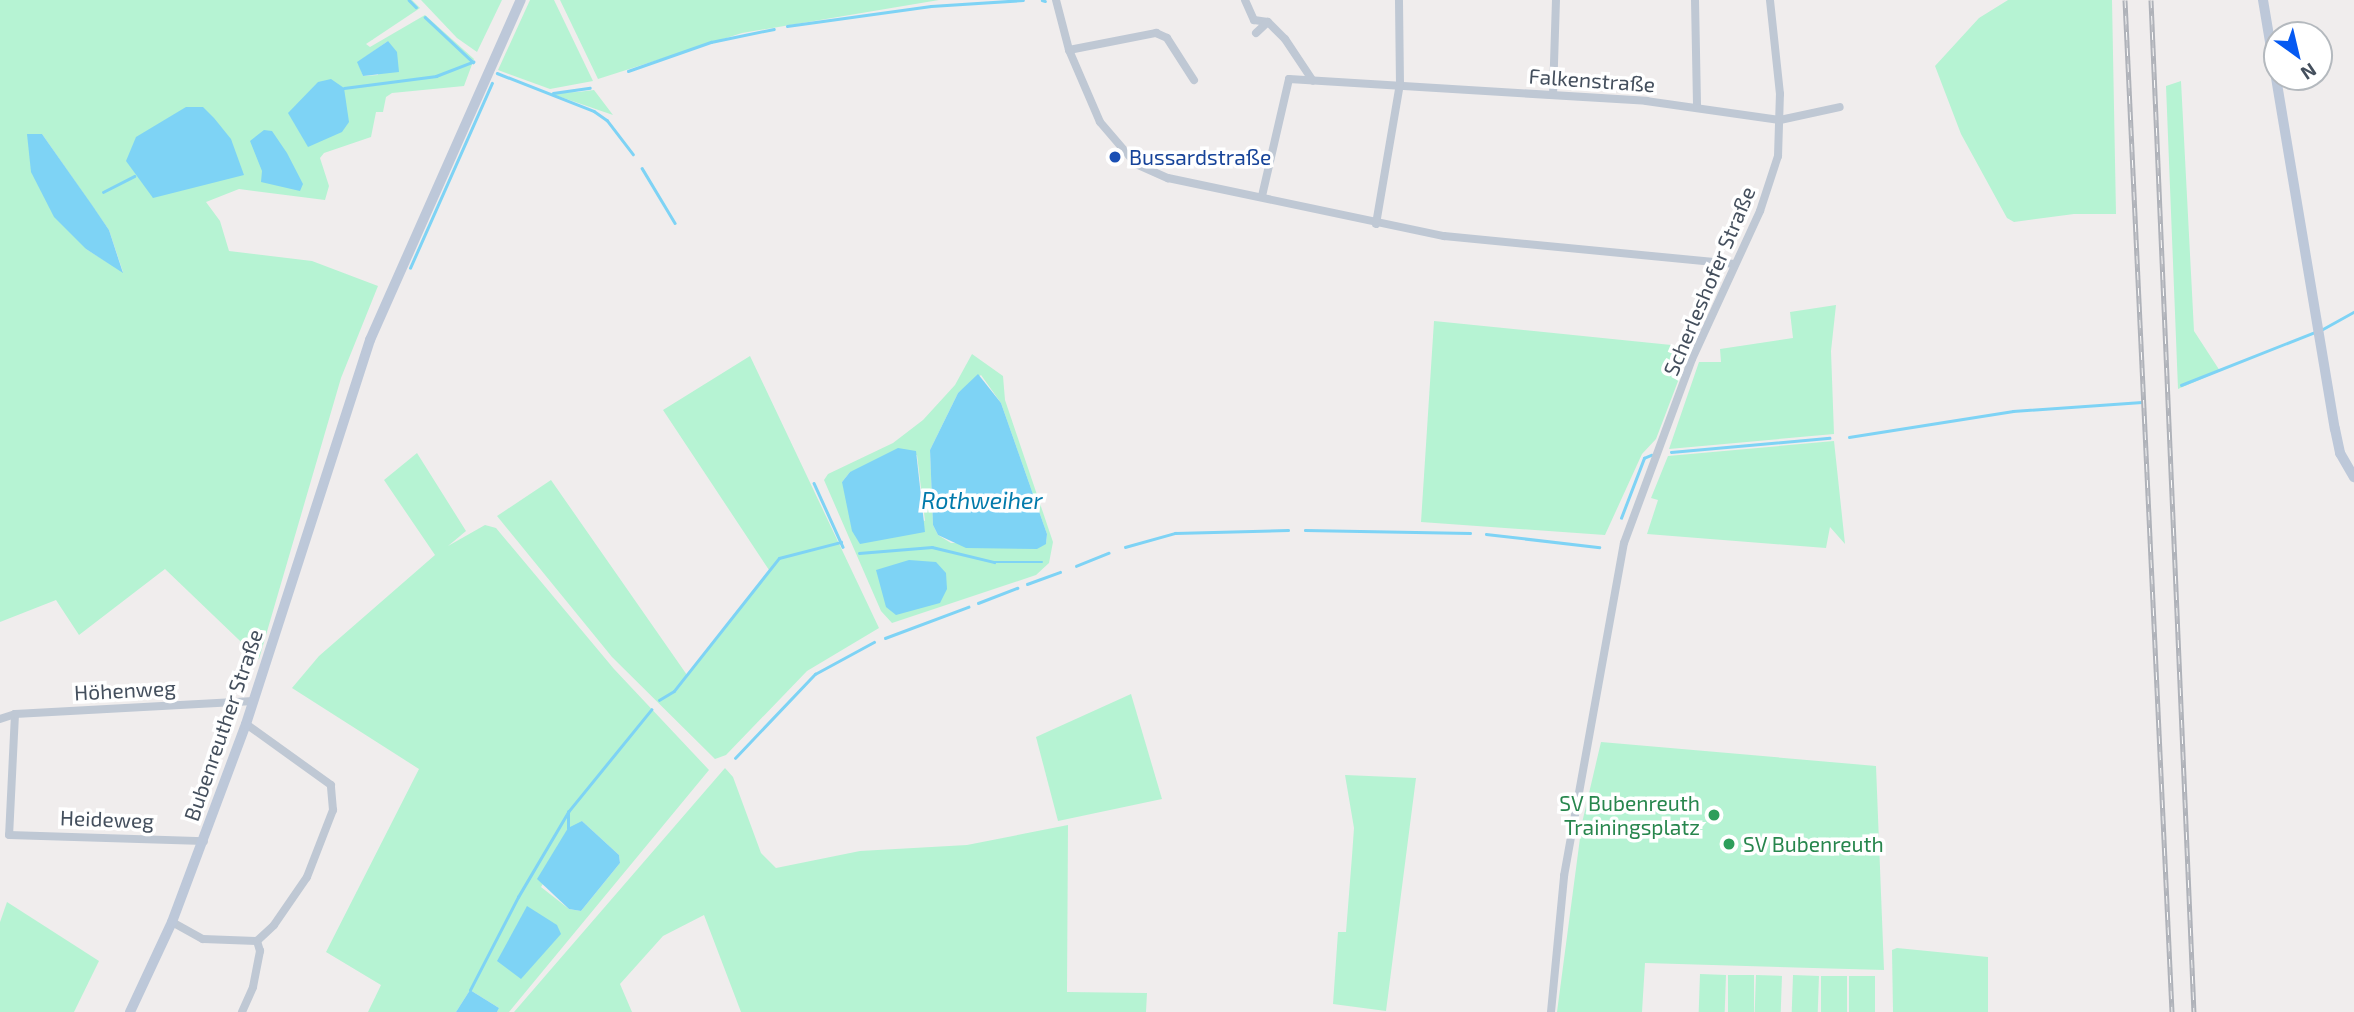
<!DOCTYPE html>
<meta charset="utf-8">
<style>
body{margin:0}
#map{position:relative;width:2354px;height:1012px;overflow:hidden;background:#f0eded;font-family:"Exo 2",sans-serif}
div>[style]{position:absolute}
.green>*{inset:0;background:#b6f3d3;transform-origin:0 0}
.water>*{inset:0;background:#7ed3f5}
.stream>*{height:2.5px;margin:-1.25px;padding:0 1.25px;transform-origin:1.25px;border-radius:1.25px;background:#7ed3f5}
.street>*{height:8px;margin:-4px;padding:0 4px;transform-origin:4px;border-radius:4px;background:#bfc8d4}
.secondary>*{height:10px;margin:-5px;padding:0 5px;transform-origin:5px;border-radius:5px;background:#bdc8d9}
.rail>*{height:5px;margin-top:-2.5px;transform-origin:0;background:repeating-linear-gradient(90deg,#fff 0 8px,#afb2b9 0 16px);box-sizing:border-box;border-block:2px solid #afb2b9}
.dots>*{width:19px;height:19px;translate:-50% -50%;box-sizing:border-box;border:4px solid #fff;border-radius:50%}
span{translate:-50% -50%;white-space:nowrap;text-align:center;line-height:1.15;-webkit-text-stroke:7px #fff;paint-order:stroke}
.street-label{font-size:21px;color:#444f5d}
.transit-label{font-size:21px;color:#164399}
.left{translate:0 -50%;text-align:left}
.leisure-label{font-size:21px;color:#27864d}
.right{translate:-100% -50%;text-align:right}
.water-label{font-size:23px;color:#017aab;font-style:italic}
.north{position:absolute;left:2263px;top:21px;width:70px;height:70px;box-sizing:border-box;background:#fff;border:2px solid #b4b9be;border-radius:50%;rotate:146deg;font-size:19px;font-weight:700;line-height:28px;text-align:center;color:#444f5d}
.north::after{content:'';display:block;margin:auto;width:24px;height:32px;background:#0559f2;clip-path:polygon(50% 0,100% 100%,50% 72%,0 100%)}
</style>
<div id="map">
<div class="green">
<div style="clip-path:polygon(evenodd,0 0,412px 0,420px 8px,366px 44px,370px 47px,425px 15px,474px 59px,464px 86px,392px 93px,386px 97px,383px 112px,376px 112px,371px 137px,324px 153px,320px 158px,329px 186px,325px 200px,239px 189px,206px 202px,220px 221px,229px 251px,312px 261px,378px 286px,341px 378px,259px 659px,165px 569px,79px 635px,56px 600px,0 622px,0 0,388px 41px,378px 75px,363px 76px,358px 62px,388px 41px,0 0,42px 134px,109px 230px,123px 272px,86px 249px,42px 134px)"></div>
<div style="clip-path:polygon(421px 0,502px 0,477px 52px,457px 38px)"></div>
<div style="clip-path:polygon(530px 0,554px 0,593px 81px,550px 89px,498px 70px)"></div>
<div style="clip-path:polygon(560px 0,939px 0,742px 33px,598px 79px)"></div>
<div style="clip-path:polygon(2008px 0,2112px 0,2116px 214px,2074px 214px,2014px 222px,2007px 218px,1961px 134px,1935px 66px,1979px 18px)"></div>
<div style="clip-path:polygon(2181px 81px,2194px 331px,2220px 371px,2178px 389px,2166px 86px)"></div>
<div style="clip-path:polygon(594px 90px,613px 115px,549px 93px,578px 92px)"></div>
<div style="clip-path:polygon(1836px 305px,1831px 351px,1834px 434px,1669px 449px,1699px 362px,1721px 362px,1720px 349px,1793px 338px,1790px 312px)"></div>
<div style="clip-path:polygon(1434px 321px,1691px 347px,1656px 439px,1642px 454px,1605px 535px,1421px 522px)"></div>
<div style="clip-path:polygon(evenodd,972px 354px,1003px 376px,1005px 400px,1053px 542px,1049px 563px,1036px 575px,892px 623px,881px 611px,824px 480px,828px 474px,893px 443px,923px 420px,955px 385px,972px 354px,981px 375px,1001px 403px,1047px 534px,1046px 544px,951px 543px,938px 535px,933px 525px,930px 450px,958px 393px,981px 375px,972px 354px,917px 455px,925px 521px,842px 482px,850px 472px,917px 455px)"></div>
<div style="clip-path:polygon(750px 356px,879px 628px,807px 671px,726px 755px,715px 759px,612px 657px,497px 516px,551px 480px,687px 675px,769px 570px,663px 410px)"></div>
<div style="clip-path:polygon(1834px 441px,1845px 544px,1830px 527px,1826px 548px,1647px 534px,1658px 500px,1651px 498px,1668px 456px)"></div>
<div style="clip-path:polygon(evenodd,417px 453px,466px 531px,448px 546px,485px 525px,496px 528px,614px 669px,709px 770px,509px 1012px,497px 1012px,499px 1008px,470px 990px,456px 1012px,368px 1012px,381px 985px,326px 952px,419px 769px,292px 688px,319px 656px,435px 555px,384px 480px,417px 453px,582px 821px,619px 855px,620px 863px,581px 911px,569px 909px,541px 887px,582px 821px)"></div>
<div style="clip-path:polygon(1131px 694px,1162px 799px,1058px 821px,1036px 737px)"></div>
<div style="clip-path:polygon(1601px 742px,1876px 766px,1884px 970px,1645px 963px,1642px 1012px,1557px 1012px,1582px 823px)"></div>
<div style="clip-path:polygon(725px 768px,733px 777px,761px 853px,776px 868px,860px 851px,967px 845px,1068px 825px,1067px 992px,1147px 993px,1146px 1012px,741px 1012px,704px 915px,663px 936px,620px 984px,632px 1012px,514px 1012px)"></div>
<div style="clip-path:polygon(1345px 775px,1416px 778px,1386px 1011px,1333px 1004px,1338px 932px,1346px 932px,1352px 856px,1354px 828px)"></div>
<div style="clip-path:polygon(7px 902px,99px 961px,74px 1012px,0 1012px,0 922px)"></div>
<div style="clip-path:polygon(1897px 948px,1988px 957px,1988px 1012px,1893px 1012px,1892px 950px)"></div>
<div style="left:1700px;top:974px;width:26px;height:38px;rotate:2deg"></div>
<div style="left:1728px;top:975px;width:26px;height:37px"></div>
<div style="left:1756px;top:975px;width:26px;height:37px;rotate:2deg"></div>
<div style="left:1793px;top:975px;width:26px;height:37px;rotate:2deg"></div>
<div style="left:1821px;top:976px;width:26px;height:36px"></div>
<div style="left:1849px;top:976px;width:26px;height:36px"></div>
</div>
<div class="water">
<div style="clip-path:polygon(388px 41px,397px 52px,399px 72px,363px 76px,357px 62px)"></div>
<div style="clip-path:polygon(331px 79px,344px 88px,349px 122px,342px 132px,308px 147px,288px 113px,318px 82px)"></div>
<div style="clip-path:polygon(186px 107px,203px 107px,214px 118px,231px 139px,244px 175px,153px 198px,126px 161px,136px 137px)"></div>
<div style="clip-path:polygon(264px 130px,272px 131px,287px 153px,303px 184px,300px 191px,261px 182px,262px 171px,250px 141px)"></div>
<div style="clip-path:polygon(27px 134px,42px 134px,92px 205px,109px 230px,123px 273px,86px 249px,54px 217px,31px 172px)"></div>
<div style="clip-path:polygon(978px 374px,1001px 403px,1047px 534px,1046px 544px,1037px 549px,966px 548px,938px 535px,933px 525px,930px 450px,958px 393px)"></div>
<div style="clip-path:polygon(898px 448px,916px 451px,925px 532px,860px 544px,852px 531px,842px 482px,850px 472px)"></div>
<div style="clip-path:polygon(909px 560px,936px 562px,946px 573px,947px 589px,940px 603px,896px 615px,886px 607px,876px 570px)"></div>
<div style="clip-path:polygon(582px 821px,619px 855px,620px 863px,581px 911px,569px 909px,537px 879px,568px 828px)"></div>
<div style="clip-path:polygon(527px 906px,557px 925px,561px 934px,521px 979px,497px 961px)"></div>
<div style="clip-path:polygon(470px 990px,499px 1008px,497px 1012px,456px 1012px)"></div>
</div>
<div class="stream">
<div style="left:409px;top:0;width:10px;rotate:45deg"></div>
<div style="left:1042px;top:0;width:3px;rotate:18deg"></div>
<div style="left:425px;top:17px;width:66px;rotate:43.2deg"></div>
<div style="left:787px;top:26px;width:145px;rotate:-7.9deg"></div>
<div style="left:931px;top:6px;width:92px;rotate:-3.7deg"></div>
<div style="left:628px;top:71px;width:88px;rotate:-19.3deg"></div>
<div style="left:711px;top:42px;width:64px;rotate:-11.7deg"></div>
<div style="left:497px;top:73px;width:104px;rotate:21.4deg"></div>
<div style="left:594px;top:111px;width:16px;rotate:35deg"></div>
<div style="left:607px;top:120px;width:43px;rotate:52.6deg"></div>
<div style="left:344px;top:88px;width:93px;rotate:-7.4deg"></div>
<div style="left:436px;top:76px;width:40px;rotate:-21deg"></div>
<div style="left:553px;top:93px;width:37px;rotate:-8deg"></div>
<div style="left:642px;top:168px;width:64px;rotate:59deg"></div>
<div style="left:103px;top:192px;width:35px;rotate:-27deg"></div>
<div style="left:410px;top:268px;width:202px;rotate:-66.1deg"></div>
<div style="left:2321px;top:330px;width:38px;rotate:-29deg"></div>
<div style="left:2181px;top:385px;width:144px;rotate:-21.6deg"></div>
<div style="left:1849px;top:437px;width:166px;rotate:-9deg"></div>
<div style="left:2013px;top:411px;width:129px;rotate:-4deg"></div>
<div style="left:1671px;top:452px;width:159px;rotate:-5.1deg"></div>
<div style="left:814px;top:483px;width:70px;rotate:65.6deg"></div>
<div style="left:1621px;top:518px;width:64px;rotate:-69deg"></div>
<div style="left:1644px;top:458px;width:8px;rotate:-23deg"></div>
<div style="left:1305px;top:530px;width:165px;rotate:1deg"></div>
<div style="left:1486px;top:534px;width:114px;rotate:6.6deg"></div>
<div style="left:1125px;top:547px;width:52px;rotate:-15.6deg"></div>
<div style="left:1175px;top:533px;width:113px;rotate:-1.5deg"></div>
<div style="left:859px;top:553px;width:73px;rotate:-4.7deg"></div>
<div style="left:932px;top:547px;width:64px;rotate:13.6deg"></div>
<div style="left:994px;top:562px;width:48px"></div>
<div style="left:1076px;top:566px;width:35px;rotate:-22deg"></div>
<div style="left:1027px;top:584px;width:35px;rotate:-20deg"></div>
<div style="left:978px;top:603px;width:42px;rotate:-21deg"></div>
<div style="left:885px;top:638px;width:89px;rotate:-20.5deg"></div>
<div style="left:659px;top:700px;width:17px;rotate:-31deg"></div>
<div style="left:674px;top:691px;width:169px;rotate:-51.7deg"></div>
<div style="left:779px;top:558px;width:64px;rotate:-14.5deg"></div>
<div style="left:735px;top:758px;width:116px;rotate:-46.4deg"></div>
<div style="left:815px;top:674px;width:67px;rotate:-28.5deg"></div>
<div style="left:568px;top:828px;width:16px;rotate:-90deg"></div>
<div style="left:568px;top:812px;width:132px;rotate:-50.9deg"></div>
<div style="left:470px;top:990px;width:105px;rotate:-62.7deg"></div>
<div style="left:518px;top:897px;width:99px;rotate:-59.5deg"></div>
</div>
<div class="street">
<div style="left:1056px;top:0;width:52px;rotate:75.4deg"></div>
<div style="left:1069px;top:50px;width:78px;rotate:66.7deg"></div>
<div style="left:1100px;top:122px;width:55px;rotate:49.4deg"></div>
<div style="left:1136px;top:164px;width:35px;rotate:24deg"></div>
<div style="left:1168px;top:178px;width:282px;rotate:11.9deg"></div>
<div style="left:1444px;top:236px;width:292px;rotate:5.5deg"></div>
<div style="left:1245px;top:0;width:22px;rotate:66deg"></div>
<div style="left:1254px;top:20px;width:14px;rotate:8deg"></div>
<div style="left:1268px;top:22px;width:24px;rotate:45deg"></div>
<div style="left:1285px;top:39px;width:50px;rotate:56.3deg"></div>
<div style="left:1695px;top:0;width:107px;rotate:88.9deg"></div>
<div style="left:1256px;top:33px;width:16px;rotate:-43deg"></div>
<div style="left:1069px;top:50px;width:89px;rotate:-11.1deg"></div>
<div style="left:1156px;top:33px;width:12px;rotate:24deg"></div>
<div style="left:1167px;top:38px;width:50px;rotate:57.3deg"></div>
<div style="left:1553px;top:95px;width:95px;rotate:-88.2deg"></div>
<div style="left:1262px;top:196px;width:120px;rotate:-77deg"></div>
<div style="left:1289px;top:79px;width:358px;rotate:3.5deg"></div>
<div style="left:1646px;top:101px;width:135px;rotate:8.1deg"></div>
<div style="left:1780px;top:120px;width:61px;rotate:-12.2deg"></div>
<div style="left:1376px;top:224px;width:142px;rotate:-80.3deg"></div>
<div style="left:1400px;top:84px;width:84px;rotate:-90.7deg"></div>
<div style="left:15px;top:714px;width:121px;rotate:92.8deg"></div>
<div style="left:9px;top:835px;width:195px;rotate:1.8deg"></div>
<div style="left:0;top:719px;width:16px;rotate:-18deg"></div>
<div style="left:15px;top:714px;width:239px;rotate:-3.1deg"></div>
<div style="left:172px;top:922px;width:35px;rotate:29deg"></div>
<div style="left:203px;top:939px;width:54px;rotate:2.1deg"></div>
<div style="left:257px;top:941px;width:23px;rotate:-43deg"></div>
<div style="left:274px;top:925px;width:58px;rotate:-55.5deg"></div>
<div style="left:307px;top:877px;width:72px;rotate:-68.8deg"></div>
<div style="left:333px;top:810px;width:25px;rotate:-95deg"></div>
<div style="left:331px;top:785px;width:105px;rotate:-144.3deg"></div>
<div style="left:242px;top:1012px;width:27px;rotate:-66deg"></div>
<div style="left:253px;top:987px;width:37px;rotate:-79deg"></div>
<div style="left:260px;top:951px;width:10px;rotate:-107deg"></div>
<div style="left:1551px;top:1012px;width:137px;rotate:-84.5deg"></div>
<div style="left:1564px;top:876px;width:338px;rotate:-79.8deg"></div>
<div style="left:1624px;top:543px;width:196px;rotate:-69.7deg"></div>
<div style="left:1692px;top:359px;width:163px;rotate:-65.3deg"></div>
<div style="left:1760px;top:211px;width:58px;rotate:-71.9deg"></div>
<div style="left:1778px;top:156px;width:62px;rotate:-88.2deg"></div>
<div style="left:1780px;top:94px;width:95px;rotate:-96.1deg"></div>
</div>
<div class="secondary">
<div style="left:2263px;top:0;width:435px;rotate:80.5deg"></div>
<div style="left:2335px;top:429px;width:25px;rotate:78deg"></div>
<div style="left:2340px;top:453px;width:28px;rotate:60deg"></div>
<div style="left:130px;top:1012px;width:99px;rotate:-65deg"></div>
<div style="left:172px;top:922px;width:211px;rotate:-69.5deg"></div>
<div style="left:246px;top:724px;width:404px;rotate:-72.1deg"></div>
<div style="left:370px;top:340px;width:372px;rotate:-66.1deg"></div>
</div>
<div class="rail">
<div style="left:2125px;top:0;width:1013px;rotate:87.34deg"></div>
<div style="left:2151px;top:0;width:1013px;rotate:87.57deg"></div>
</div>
<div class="dots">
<div style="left:1115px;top:157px;background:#1a4fb4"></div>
<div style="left:1714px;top:815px;background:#2e9e5b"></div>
<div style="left:1729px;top:844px;background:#2e9e5b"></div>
</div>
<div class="street-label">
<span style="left:1592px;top:80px;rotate:4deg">Falkenstraße</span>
<span style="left:1709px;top:281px;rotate:-67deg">Scherleshofer Straße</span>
<span style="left:125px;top:690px;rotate:-3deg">Höhenweg</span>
<span style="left:223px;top:725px;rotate:-71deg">Bubenreuther Straße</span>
<span style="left:107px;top:819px;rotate:2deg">Heideweg</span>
</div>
<div class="transit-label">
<span class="left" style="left:1129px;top:157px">Bussardstraße</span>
</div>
<div class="leisure-label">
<span class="right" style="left:1700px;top:815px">SV Bubenreuth<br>Trainingsplatz</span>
<span class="left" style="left:1743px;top:844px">SV Bubenreuth</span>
</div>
<div class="water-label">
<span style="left:982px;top:500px">Rothweiher</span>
</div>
<div class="north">N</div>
</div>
